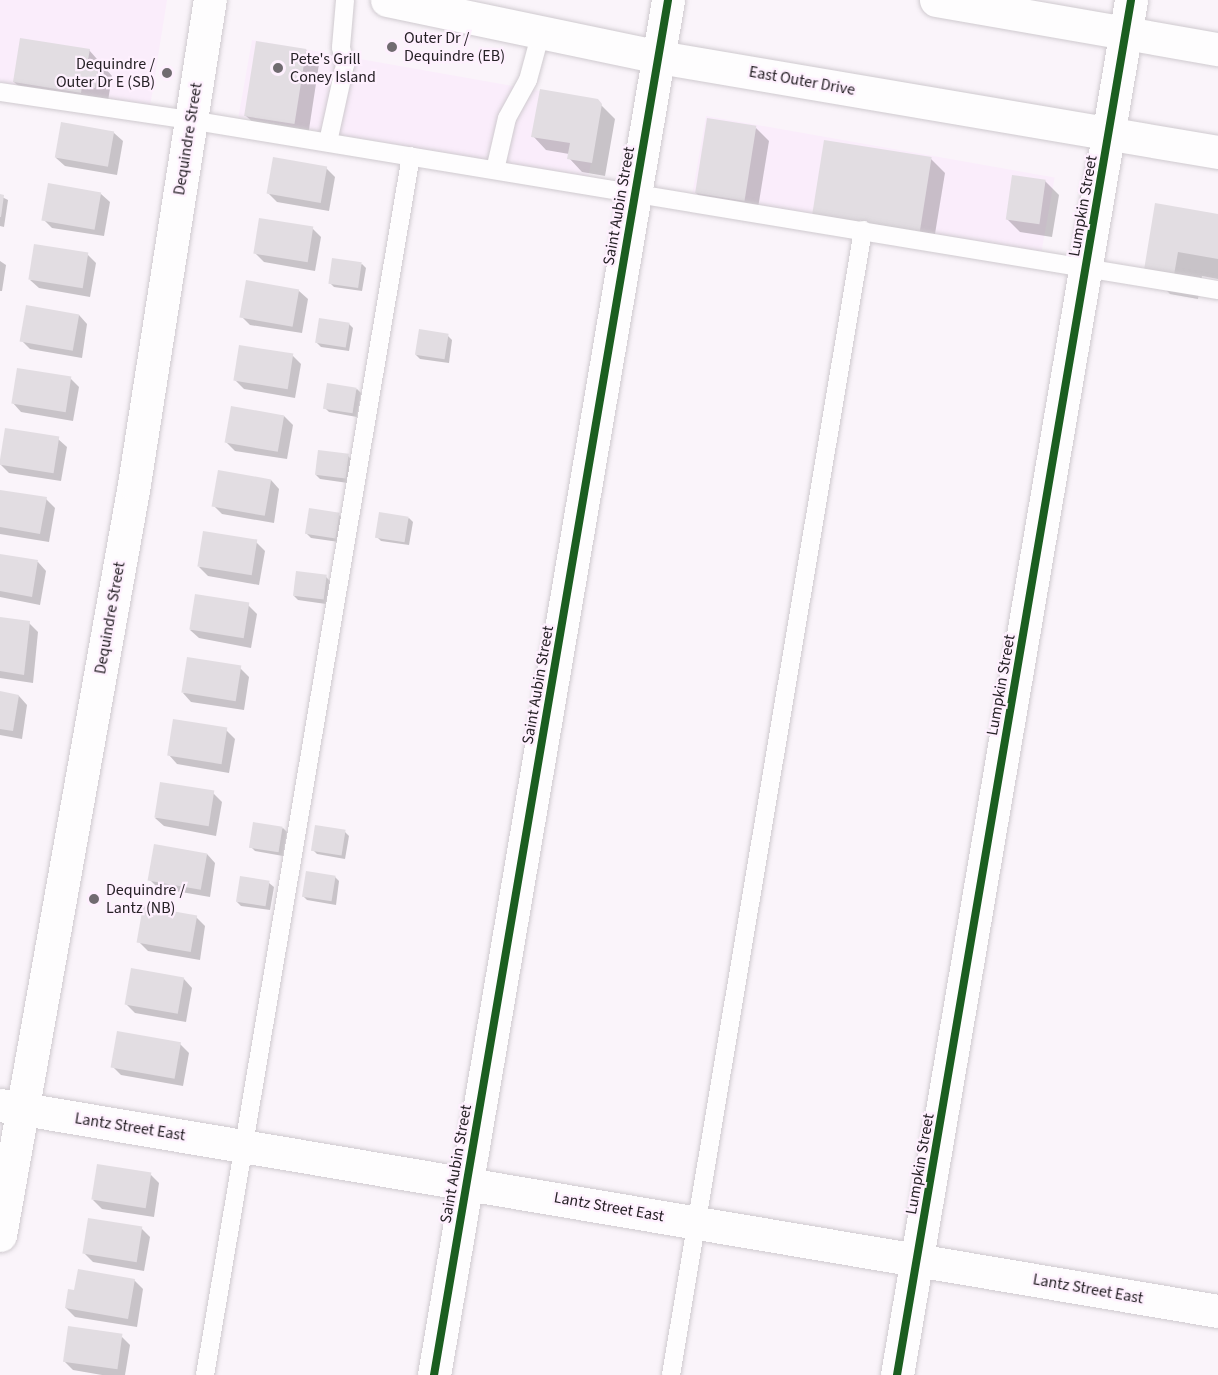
<!DOCTYPE html>
<style>
body{margin:0}
#map{position:relative;width:1218px;height:1375px;overflow:hidden;background:#faf4fa;font-family:"Source Sans 3",sans-serif}
div>[style]{position:absolute}
.built>*{inset:0;background:#faedfb;transform-origin:0 0}
.shadow>*{inset:0;background:#0003}
.building>*{inset:0;background:#e2dde2;transform-origin:0 0}
.roads{filter:drop-shadow(0 0 2px #cfcacf) drop-shadow(0 0 2px #cfcacf)}
.lane>*{height:18px;margin:-9px;padding:0 9px;transform-origin:9px;border-radius:9px;background:#fefdfe}
.street>*{height:33px;margin:-16.5px;padding:0 16.5px;transform-origin:16.5px;border-radius:16.5px;background:#fefdfe}
.secondary>*{height:33px;margin:-16.5px;padding:0 16.5px;transform-origin:16.5px;border-radius:16.5px;background:#fefdfe}
.cycleway>*{height:8px;margin:-4px;padding:0 4px;transform-origin:4px;border-radius:4px;background:#1b5e20}
.dots>*{width:16px;height:16px;translate:-50% -50%;box-sizing:border-box;border:3px solid #fef0fe;border-radius:50%}
span{translate:-50% -50%;white-space:nowrap;text-align:center;line-height:1.15;-webkit-text-stroke:4.5px #fef0fe;paint-order:stroke}
.poi-label{font-size:16px;color:#262126}
.left{translate:0 -50%;text-align:left}
.right{translate:-100% -50%;text-align:right}
.street-label{font-size:16px;color:#262126}
</style>
<div id="map">
<div class="built">
<div style="clip-path:polygon(0 0,167px 0,150px 107px,0 84px)"></div>
<div style="left:252px;top:40px;width:355px;height:78px;rotate:10deg"></div>
<div style="left:706px;top:116px;width:354px;height:81px;rotate:10deg"></div>
</div>
<div class="shadow">
<div style="clip-path:polygon(89px 50px,112px 76px,108px 101px,28px 95px,14px 82px)"></div>
<div style="clip-path:polygon(306px 50px,319px 64px,308px 136px,260px 129px,246px 116px)"></div>
<div style="clip-path:polygon(597px 101px,615px 119px,605px 176px,582px 172px,569px 158px,569px 154px,546px 150px,533px 136px)"></div>
<div style="clip-path:polygon(62px 124px,114px 133px,123px 141px,117px 175px,65px 166px,56px 158px)"></div>
<div style="clip-path:polygon(756px 128px,769px 141px,757px 214px,710px 206px,696px 193px)"></div>
<div style="clip-path:polygon(931px 159px,945px 173px,933px 246px,826px 228px)"></div>
<div style="clip-path:polygon(326px 168px,335px 177px,329px 211px,277px 202px,268px 193px)"></div>
<div style="clip-path:polygon(1045px 181px,1059px 195px,1052px 237px,1020px 232px,1007px 219px)"></div>
<div style="clip-path:polygon(49px 185px,101px 194px,110px 202px,104px 236px,52px 228px,43px 219px)"></div>
<div style="clip-path:polygon(0 196px,8px 200px,4px 227px,0 226px)"></div>
<div style="clip-path:polygon(1218px 216px,1218px 279px,1202px 276px,1198px 299px,1170px 294px,1146px 269px)"></div>
<div style="clip-path:polygon(312px 228px,321px 237px,315px 271px,264px 262px,255px 253px)"></div>
<div style="clip-path:polygon(87px 254px,96px 263px,90px 297px,39px 288px,30px 280px)"></div>
<div style="clip-path:polygon(0 261px,6px 265px,2px 291px,0 291px)"></div>
<div style="clip-path:polygon(362px 264px,366px 268px,362px 291px,334px 287px,330px 283px)"></div>
<div style="clip-path:polygon(299px 291px,308px 299px,302px 333px,250px 325px,241px 316px)"></div>
<div style="clip-path:polygon(79px 315px,87px 324px,82px 358px,30px 349px,21px 340px)"></div>
<div style="clip-path:polygon(349px 324px,353px 328px,349px 351px,321px 347px,317px 343px)"></div>
<div style="clip-path:polygon(448px 336px,452px 340px,449px 363px,420px 359px,416px 355px)"></div>
<div style="clip-path:polygon(292px 355px,301px 364px,295px 398px,244px 389px,235px 380px)"></div>
<div style="clip-path:polygon(70px 378px,79px 387px,73px 421px,21px 412px,13px 403px)"></div>
<div style="clip-path:polygon(357px 389px,361px 393px,357px 417px,329px 412px,325px 408px)"></div>
<div style="clip-path:polygon(232px 408px,284px 416px,293px 425px,287px 459px,235px 451px,226px 442px)"></div>
<div style="clip-path:polygon(58px 439px,67px 447px,61px 481px,9px 473px,0 464px)"></div>
<div style="clip-path:polygon(348px 456px,352px 460px,348px 483px,320px 479px,316px 475px)"></div>
<div style="clip-path:polygon(271px 480px,279px 489px,274px 523px,222px 514px,213px 505px)"></div>
<div style="clip-path:polygon(0 491px,46px 499px,55px 508px,49px 542px,0 534px)"></div>
<div style="clip-path:polygon(339px 515px,343px 519px,339px 542px,311px 538px,307px 534px)"></div>
<div style="clip-path:polygon(409px 518px,413px 522px,409px 545px,381px 541px,377px 537px)"></div>
<div style="clip-path:polygon(256px 542px,265px 551px,259px 585px,208px 576px,199px 567px)"></div>
<div style="clip-path:polygon(0 555px,38px 562px,46px 571px,40px 605px,0 597px)"></div>
<div style="clip-path:polygon(326px 577px,330px 581px,326px 604px,298px 600px,294px 596px)"></div>
<div style="clip-path:polygon(248px 605px,257px 614px,251px 648px,199px 638px,190px 630px)"></div>
<div style="clip-path:polygon(0 618px,29px 623px,38px 632px,33px 683px,0 678px)"></div>
<div style="clip-path:polygon(240px 668px,249px 677px,244px 710px,191px 702px,183px 693px)"></div>
<div style="clip-path:polygon(0 693px,19px 696px,27px 705px,22px 739px,0 735px)"></div>
<div style="clip-path:polygon(226px 730px,235px 739px,229px 773px,177px 764px,169px 755px)"></div>
<div style="clip-path:polygon(213px 793px,222px 802px,216px 836px,164px 826px,155px 818px)"></div>
<div style="clip-path:polygon(283px 828px,287px 832px,283px 856px,255px 851px,251px 847px)"></div>
<div style="clip-path:polygon(345px 832px,349px 836px,345px 859px,317px 854px,313px 850px)"></div>
<div style="clip-path:polygon(207px 854px,215px 863px,210px 897px,158px 888px,149px 879px)"></div>
<div style="clip-path:polygon(335px 877px,339px 881px,336px 905px,307px 900px,303px 896px)"></div>
<div style="clip-path:polygon(269px 883px,274px 887px,270px 910px,241px 906px,237px 902px)"></div>
<div style="clip-path:polygon(196px 917px,205px 926px,200px 960px,148px 951px,139px 942px)"></div>
<div style="clip-path:polygon(184px 979px,192px 988px,186px 1022px,135px 1013px,126px 1004px)"></div>
<div style="clip-path:polygon(180px 1044px,189px 1053px,183px 1086px,121px 1075px,112px 1066px)"></div>
<div style="clip-path:polygon(150px 1174px,159px 1183px,154px 1217px,102px 1209px,93px 1200px)"></div>
<div style="clip-path:polygon(141px 1228px,150px 1237px,144px 1271px,93px 1262px,84px 1253px)"></div>
<div style="clip-path:polygon(134px 1280px,143px 1289px,137px 1327px,75px 1317px,66px 1308px,75px 1292px)"></div>
<div style="clip-path:polygon(121px 1336px,130px 1345px,125px 1375px,102px 1375px,73px 1370px,64px 1361px)"></div>
</div>
<div class="building">
<div style="clip-path:polygon(20px 38px,90px 49px,88px 60px,99px 62px,95px 88px,82px 86px,81px 93px,13px 82px)"></div>
<div style="left:256px;top:41px;width:51px;height:76px;rotate:9deg"></div>
<div style="clip-path:polygon(540px 89px,598px 99px,602px 104px,592px 163px,567px 159px,570px 143px,531px 137px)"></div>
<div style="left:707px;top:118px;width:50px;height:76px;rotate:9deg"></div>
<div style="left:61px;top:122px;width:54px;height:36px;rotate:10deg"></div>
<div style="left:824px;top:140px;width:109px;height:76px;rotate:9deg"></div>
<div style="left:273px;top:157px;width:55px;height:37px;rotate:10deg"></div>
<div style="left:1012px;top:175px;width:34px;height:45px;rotate:8deg"></div>
<div style="left:48px;top:183px;width:54px;height:38px;rotate:10deg"></div>
<div style="clip-path:polygon(0 194px,4px 195px,1px 217px,0 217px)"></div>
<div style="clip-path:polygon(1155px 203px,1218px 214px,1218px 259px,1178px 252px,1174px 275px,1144px 270px)"></div>
<div style="left:259px;top:218px;width:55px;height:36px;rotate:9deg"></div>
<div style="left:34px;top:244px;width:55px;height:36px;rotate:9deg"></div>
<div style="left:332px;top:258px;width:30px;height:26px;rotate:8deg"></div>
<div style="left:246px;top:280px;width:54px;height:38px;rotate:10deg"></div>
<div style="left:26px;top:305px;width:54px;height:37px;rotate:10deg"></div>
<div style="left:319px;top:318px;width:31px;height:25px;rotate:9deg"></div>
<div style="left:419px;top:329px;width:30px;height:26px;rotate:9deg"></div>
<div style="left:239px;top:345px;width:55px;height:36px;rotate:9deg"></div>
<div style="left:17px;top:368px;width:55px;height:36px;rotate:9deg"></div>
<div style="left:327px;top:383px;width:30px;height:26px;rotate:9deg"></div>
<div style="left:231px;top:406px;width:54px;height:37px;rotate:10deg"></div>
<div style="left:5px;top:428px;width:55px;height:37px;rotate:9deg"></div>
<div style="left:318px;top:450px;width:31px;height:25px;rotate:7deg"></div>
<div style="left:218px;top:470px;width:54px;height:37px;rotate:10deg"></div>
<div style="clip-path:polygon(0 490px,47px 497px,40px 534px,0 527px)"></div>
<div style="left:309px;top:508px;width:31px;height:26px;rotate:9deg"></div>
<div style="left:379px;top:512px;width:30px;height:26px;rotate:9deg"></div>
<div style="left:203px;top:531px;width:55px;height:36px;rotate:9deg"></div>
<div style="clip-path:polygon(0 554px,38px 560px,32px 597px,0 591px)"></div>
<div style="left:296px;top:571px;width:31px;height:25px;rotate:7deg"></div>
<div style="left:195px;top:594px;width:55px;height:36px;rotate:9deg"></div>
<div style="clip-path:polygon(0 617px,30px 621px,24px 675px,0 671px)"></div>
<div style="left:187px;top:657px;width:55px;height:36px;rotate:9deg"></div>
<div style="clip-path:polygon(0 691px,19px 695px,13px 731px,0 729px)"></div>
<div style="left:173px;top:719px;width:55px;height:37px;rotate:9deg"></div>
<div style="left:160px;top:782px;width:55px;height:36px;rotate:9deg"></div>
<div style="left:253px;top:822px;width:30px;height:26px;rotate:9deg"></div>
<div style="left:315px;top:825px;width:31px;height:26px;rotate:9deg"></div>
<div style="left:154px;top:844px;width:54px;height:37px;rotate:10deg"></div>
<div style="left:306px;top:871px;width:30px;height:26px;rotate:9deg"></div>
<div style="left:240px;top:876px;width:30px;height:26px;rotate:9deg"></div>
<div style="left:143px;top:906px;width:55px;height:37px;rotate:10deg"></div>
<div style="left:131px;top:968px;width:54px;height:37px;rotate:10deg"></div>
<div style="left:117px;top:1031px;width:65px;height:37px;rotate:10deg"></div>
<div style="left:97px;top:1164px;width:55px;height:36px;rotate:9deg"></div>
<div style="left:88px;top:1218px;width:55px;height:36px;rotate:9deg"></div>
<div style="clip-path:polygon(78px 1269px,135px 1279px,128px 1319px,65px 1308px,68px 1289px,74px 1290px)"></div>
<div style="left:68px;top:1326px;width:55px;height:36px;rotate:8deg"></div>
</div>
<div class="roads">
<div class="lane">
<div style="left:0;top:92px;width:192px;rotate:8.4deg"></div>
<div style="left:190px;top:120px;width:1042px;rotate:9.39deg"></div>
<div style="left:328px;top:142px;width:79px;rotate:-77.6deg"></div>
<div style="left:345px;top:65px;width:18px;rotate:-103deg"></div>
<div style="left:341px;top:47px;width:47px;rotate:-85.1deg"></div>
<div style="left:495px;top:170px;width:53px;rotate:-77deg"></div>
<div style="left:507px;top:118px;width:43px;rotate:-61.1deg"></div>
<div style="left:528px;top:80px;width:50px;rotate:-74.8deg"></div>
<div style="left:205px;top:1375px;width:1236px;rotate:-80.41deg"></div>
<div style="left:671px;top:1375px;width:1161px;rotate:-80.48deg"></div>
</div>
<div class="street">
<div style="left:0;top:1105px;width:1235px;rotate:9.6deg"></div>
<div style="left:434px;top:1375px;width:1395px;rotate:-80.34deg"></div>
<div style="left:897px;top:1375px;width:1395px;rotate:-80.34deg"></div>
</div>
<div class="secondary">
<div style="left:387px;top:0;width:278px;rotate:11.8deg"></div>
<div style="left:659px;top:57px;width:567px;rotate:9.65deg"></div>
<div style="left:936px;top:0;width:286px;rotate:9.9deg"></div>
<div style="left:0;top:1235px;width:763px;rotate:-79.88deg"></div>
<div style="left:134px;top:484px;width:490px;rotate:-81.1deg"></div>
</div>
</div>
<div class="cycleway">
<div style="left:434px;top:1375px;width:1395px;rotate:-80.34deg"></div>
<div style="left:897px;top:1375px;width:1395px;rotate:-80.34deg"></div>
</div>
<div class="dots">
<div style="left:392px;top:47px;background:#706b70"></div>
<div style="left:278px;top:68px;background:#706b70"></div>
<div style="left:167px;top:73px;background:#706b70"></div>
<div style="left:94px;top:899px;background:#706b70"></div>
</div>
<div class="poi-label">
<span class="left" style="left:404px;top:47px">Outer Dr /<br>Dequindre (EB)</span>
<span class="left" style="left:290px;top:68px">Pete's Grill<br>Coney Island</span>
<span class="right" style="left:155px;top:73px">Dequindre /<br>Outer Dr E (SB)</span>
<span class="left" style="left:106px;top:899px">Dequindre /<br>Lantz (NB)</span>
</div>
<div class="street-label">
<span style="left:802px;top:81px;rotate:10deg">East Outer Drive</span>
<span style="left:188px;top:139px;rotate:-81deg">Dequindre Street</span>
<span style="left:619px;top:206px;rotate:-80deg">Saint Aubin Street</span>
<span style="left:1083px;top:206px;rotate:-80deg">Lumpkin Street</span>
<span style="left:110px;top:618px;rotate:-80deg">Dequindre Street</span>
<span style="left:538px;top:685px;rotate:-80deg">Saint Aubin Street</span>
<span style="left:1001px;top:685px;rotate:-80deg">Lumpkin Street</span>
<span style="left:130px;top:1127px;rotate:9deg">Lantz Street East</span>
<span style="left:456px;top:1164px;rotate:-80deg">Saint Aubin Street</span>
<span style="left:920px;top:1164px;rotate:-80deg">Lumpkin Street</span>
<span style="left:609px;top:1207px;rotate:10deg">Lantz Street East</span>
<span style="left:1088px;top:1289px;rotate:10deg">Lantz Street East</span>
</div>
</div>
